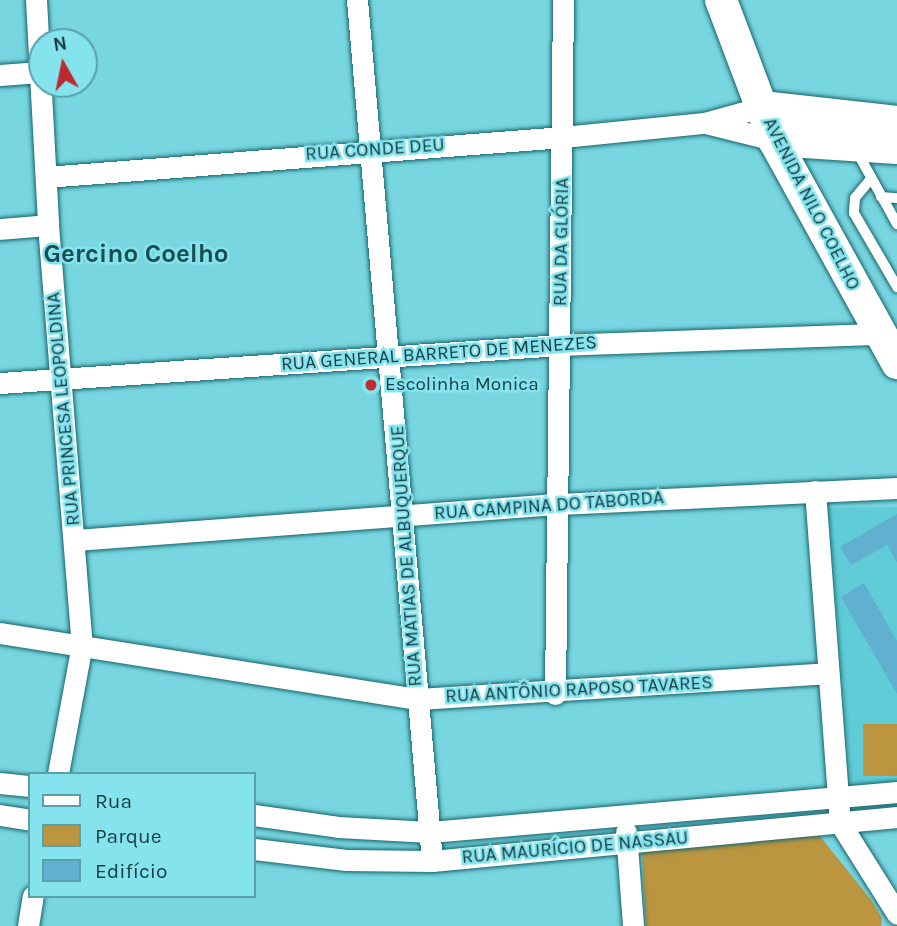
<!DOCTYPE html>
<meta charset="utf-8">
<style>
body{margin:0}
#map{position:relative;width:897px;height:926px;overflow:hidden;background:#78d6e0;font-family:Karla,sans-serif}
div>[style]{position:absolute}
.built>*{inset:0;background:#5fccd7}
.green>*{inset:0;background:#bb9540;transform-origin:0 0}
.building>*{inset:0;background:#60b0cf}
.roads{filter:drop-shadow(0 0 2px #16646c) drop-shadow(0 0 2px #16646c)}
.lane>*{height:10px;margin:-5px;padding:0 5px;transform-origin:5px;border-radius:5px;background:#fff}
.street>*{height:21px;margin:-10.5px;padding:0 10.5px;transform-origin:10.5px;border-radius:10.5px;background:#fff}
.secondary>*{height:32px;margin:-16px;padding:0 16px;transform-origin:16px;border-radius:16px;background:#fff}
.dots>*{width:19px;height:19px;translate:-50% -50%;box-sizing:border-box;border:4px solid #85e3ed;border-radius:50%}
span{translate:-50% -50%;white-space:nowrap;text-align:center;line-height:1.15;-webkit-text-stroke:5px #85e3ed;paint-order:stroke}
.street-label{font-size:19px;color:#153d42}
.poi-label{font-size:19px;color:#153d42}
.left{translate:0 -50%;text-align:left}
.district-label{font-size:26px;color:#194d52;font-weight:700}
.legend{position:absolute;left:28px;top:772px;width:228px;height:126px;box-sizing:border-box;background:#85e3ed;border:2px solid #58a1a9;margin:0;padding:9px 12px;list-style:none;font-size:21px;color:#153d42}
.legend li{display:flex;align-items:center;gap:14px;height:35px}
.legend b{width:35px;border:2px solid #58a1a9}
.north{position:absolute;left:28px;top:28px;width:70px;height:70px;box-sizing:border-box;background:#85e3ed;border:2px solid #58a1a9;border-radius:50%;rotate:351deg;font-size:19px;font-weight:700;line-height:28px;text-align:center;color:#153d42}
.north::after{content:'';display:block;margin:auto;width:24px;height:32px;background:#bb2b2f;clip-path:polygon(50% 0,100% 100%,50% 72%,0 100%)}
</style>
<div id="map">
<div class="built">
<div style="clip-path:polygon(897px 507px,897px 781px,851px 785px,829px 508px)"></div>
</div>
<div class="green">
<div style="left:897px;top:724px;width:52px;height:34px;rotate:90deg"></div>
<div style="clip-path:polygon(819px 835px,871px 900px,882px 918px,881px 926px,646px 926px,642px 851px)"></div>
</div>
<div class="building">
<div style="clip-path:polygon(897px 514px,897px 563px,887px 545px,851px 565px,840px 547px)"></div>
<div style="clip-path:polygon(864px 583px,897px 641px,897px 694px,841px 597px)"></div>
</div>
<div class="roads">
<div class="lane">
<div style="left:856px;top:150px;width:85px;rotate:61deg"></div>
<div style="left:870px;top:180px;width:23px;rotate:130deg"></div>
<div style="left:855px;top:198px;width:15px;rotate:94deg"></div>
<div style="left:854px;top:213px;width:86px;rotate:59.8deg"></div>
<div style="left:881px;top:197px;width:16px;rotate:4deg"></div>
</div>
<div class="street">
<div style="left:36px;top:0;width:225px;rotate:86.9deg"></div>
<div style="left:48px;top:225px;width:420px;rotate:85.4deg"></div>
<div style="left:82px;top:644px;width:132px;rotate:100.5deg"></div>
<div style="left:357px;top:0;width:864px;rotate:85.02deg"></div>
<div style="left:0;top:75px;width:40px;rotate:-4.3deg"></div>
<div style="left:706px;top:123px;width:70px;rotate:14deg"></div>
<div style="left:46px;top:177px;width:519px;rotate:-4.42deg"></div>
<div style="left:563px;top:137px;width:142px;rotate:-5.7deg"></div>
<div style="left:704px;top:123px;width:60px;rotate:-15.4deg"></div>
<div style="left:0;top:229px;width:48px;rotate:-4.8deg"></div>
<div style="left:0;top:383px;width:561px;rotate:-3.88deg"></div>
<div style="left:560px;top:345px;width:319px;rotate:-2deg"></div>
<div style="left:815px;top:491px;width:333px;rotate:85.7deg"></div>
<div style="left:840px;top:823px;width:107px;rotate:57.9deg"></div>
<div style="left:76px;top:540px;width:484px;rotate:-4.3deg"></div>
<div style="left:559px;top:504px;width:338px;rotate:-2.7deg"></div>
<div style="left:0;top:633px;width:422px;rotate:9deg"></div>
<div style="left:417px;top:699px;width:412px;rotate:-3.6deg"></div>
<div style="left:555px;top:694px;width:694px;rotate:-89.34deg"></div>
<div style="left:0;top:783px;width:30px;rotate:6deg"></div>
<div style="left:0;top:815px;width:30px;rotate:9deg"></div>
<div style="left:254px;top:815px;width:85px;rotate:8.1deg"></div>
<div style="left:338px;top:827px;width:92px;rotate:3.1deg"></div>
<div style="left:430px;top:832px;width:469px;rotate:-4.9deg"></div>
<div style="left:626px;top:832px;width:94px;rotate:85.7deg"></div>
<div style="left:254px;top:849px;width:93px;rotate:6.8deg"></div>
<div style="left:346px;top:860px;width:86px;rotate:0.7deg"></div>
<div style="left:432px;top:861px;width:467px;rotate:-5.4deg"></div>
<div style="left:28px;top:926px;width:30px;rotate:-81deg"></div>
</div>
<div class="secondary">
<div style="left:721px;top:0;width:150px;rotate:69.3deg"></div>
<div style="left:774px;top:140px;width:255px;rotate:61.1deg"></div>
<div style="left:762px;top:107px;width:136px;rotate:6.3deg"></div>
<div style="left:774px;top:140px;width:123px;rotate:3.7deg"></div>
</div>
</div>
<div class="dots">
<div style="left:371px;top:385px;background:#bb2b2f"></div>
</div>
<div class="street-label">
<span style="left:375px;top:150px;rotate:-4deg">RUA CONDE DEU</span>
<span style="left:811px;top:204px;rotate:63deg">AVENIDA NILO COELHO</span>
<span style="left:562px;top:242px;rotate:-89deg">RUA DA GLÓRIA</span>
<span style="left:439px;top:354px;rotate:-4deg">RUA GENERAL BARRETO DE MENEZES</span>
<span style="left:64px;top:409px;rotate:-95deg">RUA PRINCESA LEOPOLDINA</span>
<span style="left:549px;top:506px;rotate:-4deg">RUA CAMPINA DO TABORDA</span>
<span style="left:407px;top:556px;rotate:-94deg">RUA MATIAS DE ALBUQUERQUE</span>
<span style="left:579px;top:690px;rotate:-3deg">RUA ANTÔNIO RAPOSO TAVARES</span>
<span style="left:575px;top:848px;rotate:-5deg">RUA MAURÍCIO DE NASSAU</span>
</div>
<div class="poi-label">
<span class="left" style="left:385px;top:385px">Escolinha Monica</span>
</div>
<div class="district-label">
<span style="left:136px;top:254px">Gercino Coelho</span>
</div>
<ul class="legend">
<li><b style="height:9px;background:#fff"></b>Rua</li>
<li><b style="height:19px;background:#bb9540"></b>Parque</li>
<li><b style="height:19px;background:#60b0cf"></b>Edifício</li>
</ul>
<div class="north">N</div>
</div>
